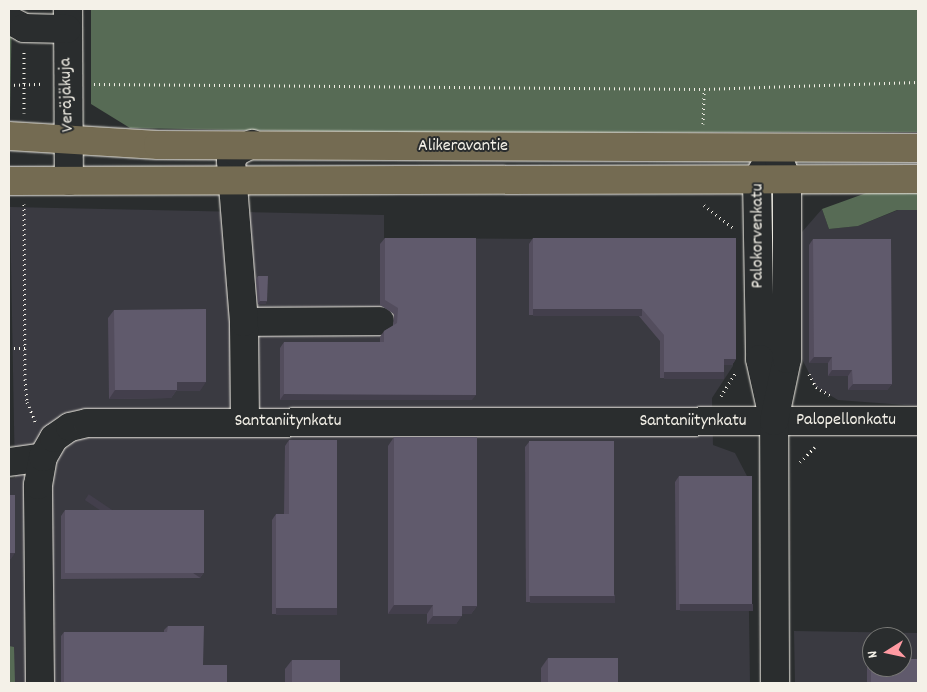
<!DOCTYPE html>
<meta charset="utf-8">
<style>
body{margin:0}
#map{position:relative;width:927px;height:692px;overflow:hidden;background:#2a2d2e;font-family:Dekko,sans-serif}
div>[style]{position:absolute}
.built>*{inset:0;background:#3a3a41}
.green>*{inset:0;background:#576b55}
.path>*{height:3px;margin-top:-1.5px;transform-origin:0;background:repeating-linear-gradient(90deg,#f4f1e8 0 1px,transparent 0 5px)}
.roads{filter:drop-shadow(0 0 1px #f4f1e8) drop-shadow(0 0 1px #f4f1e8)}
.minor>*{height:28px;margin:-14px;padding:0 14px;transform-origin:14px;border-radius:14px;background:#2a2d2e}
.major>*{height:28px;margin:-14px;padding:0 14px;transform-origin:14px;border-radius:14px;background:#746b52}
.wall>*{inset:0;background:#534d5d}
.shaded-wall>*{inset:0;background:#433f4c;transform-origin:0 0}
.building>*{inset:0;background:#605a6c;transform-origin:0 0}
span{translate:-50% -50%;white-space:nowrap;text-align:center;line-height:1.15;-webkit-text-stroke:4px #2a2d2e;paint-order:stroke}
.street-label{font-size:18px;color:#f4f1e8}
.frame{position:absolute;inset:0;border:10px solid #f4f1e8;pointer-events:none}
.north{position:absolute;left:862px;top:627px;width:50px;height:50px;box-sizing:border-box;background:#2a2d2e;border:1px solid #7b7b78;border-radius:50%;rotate:260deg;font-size:14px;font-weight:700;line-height:20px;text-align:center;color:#f4f1e8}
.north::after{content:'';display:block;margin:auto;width:18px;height:22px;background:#ff9aa2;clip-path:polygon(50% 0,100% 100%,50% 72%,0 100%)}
</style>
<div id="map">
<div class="built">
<div style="clip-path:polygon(10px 207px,384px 215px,384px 238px,732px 240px,733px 366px,712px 398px,713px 445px,735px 453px,747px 476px,750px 683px,9px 683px,9px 479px,15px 478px)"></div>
<div style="clip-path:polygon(822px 209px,829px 229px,858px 226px,898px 210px,918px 210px,918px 406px,838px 400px,816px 387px,802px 359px,802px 232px)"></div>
<div style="clip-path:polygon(evenodd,794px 631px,918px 633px,918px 683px,795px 683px,794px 631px,872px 637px,902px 637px,902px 667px,872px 667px,872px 637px)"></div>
</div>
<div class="green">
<div style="clip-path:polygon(9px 9px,12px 9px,10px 115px,9px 115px)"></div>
<div style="clip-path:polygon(91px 9px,918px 9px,918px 132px,418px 133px,130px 128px,91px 104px)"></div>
<div style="clip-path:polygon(918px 190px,918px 210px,897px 210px,858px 226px,829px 229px,822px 209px,869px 192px)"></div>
<div style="clip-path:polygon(9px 646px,14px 647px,15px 683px,9px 683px)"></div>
</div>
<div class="path">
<div style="left:94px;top:84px;width:610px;rotate:0.47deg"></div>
<div style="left:704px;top:89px;width:214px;rotate:-1.9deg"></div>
<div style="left:9px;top:85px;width:34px;rotate:-2deg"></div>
<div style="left:24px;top:113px;width:61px;rotate:-90deg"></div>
<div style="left:703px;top:124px;width:35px;rotate:-88deg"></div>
<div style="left:24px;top:204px;width:175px;rotate:89.7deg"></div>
<div style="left:25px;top:379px;width:23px;rotate:85deg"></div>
<div style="left:27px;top:402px;width:23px;rotate:67deg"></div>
<div style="left:704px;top:205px;width:36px;rotate:38deg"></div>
<div style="left:9px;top:348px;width:16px"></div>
<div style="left:809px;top:374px;width:15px;rotate:62deg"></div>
<div style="left:816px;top:387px;width:16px;rotate:30deg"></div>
<div style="left:721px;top:396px;width:28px;rotate:-58deg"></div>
<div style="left:800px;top:462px;width:21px;rotate:-45deg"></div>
</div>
<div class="roads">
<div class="minor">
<div style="left:68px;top:9px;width:172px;rotate:89.7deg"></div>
<div style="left:9px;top:20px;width:17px;rotate:28deg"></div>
<div style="left:24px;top:28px;width:43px;rotate:1.3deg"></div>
<div style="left:770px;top:158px;width:26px;rotate:121deg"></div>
<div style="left:757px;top:180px;width:179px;rotate:89deg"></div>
<div style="left:760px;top:359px;width:55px;rotate:77.5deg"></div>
<div style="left:244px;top:322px;width:136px;rotate:-0.4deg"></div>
<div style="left:245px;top:422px;width:100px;rotate:-90.6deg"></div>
<div style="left:244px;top:322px;width:162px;rotate:-94.6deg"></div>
<div style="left:231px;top:161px;width:10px;rotate:-61deg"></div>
<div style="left:236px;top:152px;width:18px;rotate:-27deg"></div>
<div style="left:9px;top:462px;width:34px;rotate:-8deg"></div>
<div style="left:40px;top:683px;width:198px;rotate:-90.6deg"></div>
<div style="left:38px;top:485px;width:28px;rotate:-80deg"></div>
<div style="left:43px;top:457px;width:22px;rotate:-60deg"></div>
<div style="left:54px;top:438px;width:19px;rotate:-35deg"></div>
<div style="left:70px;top:427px;width:17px;rotate:-13deg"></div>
<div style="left:87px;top:423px;width:831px;rotate:-0.14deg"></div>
<div style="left:775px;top:683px;width:262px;rotate:-90.2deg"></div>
<div style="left:774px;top:421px;width:63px;rotate:-78.2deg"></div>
<div style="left:787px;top:359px;width:179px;rotate:-90deg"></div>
<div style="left:787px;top:180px;width:33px;rotate:-111deg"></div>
</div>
<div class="major">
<div style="left:9px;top:136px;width:149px;rotate:3.5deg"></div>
<div style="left:158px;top:145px;width:760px;rotate:0.23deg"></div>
<div style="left:9px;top:181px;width:909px;rotate:-0.13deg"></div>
</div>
</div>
<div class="wall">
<div style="clip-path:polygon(385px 238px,472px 400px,280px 400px,280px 348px,284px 342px,380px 342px,380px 337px,384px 331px,393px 326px,394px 314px,380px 305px,380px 244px)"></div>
<div style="clip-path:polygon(533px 238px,736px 359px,732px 365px,724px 365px,724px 372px,720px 378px,660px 378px,660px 341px,638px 315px,529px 315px,529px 244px)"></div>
<div style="clip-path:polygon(813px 239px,892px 384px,887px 390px,848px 390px,848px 376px,828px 376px,828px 363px,809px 363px,809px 245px)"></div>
<div style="clip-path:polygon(258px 276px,267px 301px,265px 304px,258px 304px,256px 279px)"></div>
<div style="clip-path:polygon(114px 310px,200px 391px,176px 391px,171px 398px,109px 399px,108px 318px)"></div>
<div style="clip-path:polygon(394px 437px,477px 606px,471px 614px,462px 614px,456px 624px,427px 624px,427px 614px,388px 614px,388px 446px)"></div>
<div style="clip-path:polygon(289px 440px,333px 614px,272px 614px,272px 520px,276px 514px,284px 514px,285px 446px)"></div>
<div style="clip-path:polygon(529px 442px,615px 596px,611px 602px,526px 602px,525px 447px)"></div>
<div style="clip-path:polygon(679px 476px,749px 610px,676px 610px,675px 482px)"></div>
<div style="clip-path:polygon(65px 510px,204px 572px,200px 578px,61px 579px,61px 516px)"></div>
<div style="clip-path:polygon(168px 626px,203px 665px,227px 683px,61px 683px,61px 636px,64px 632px,164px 632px,164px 630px)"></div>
<div style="clip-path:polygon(548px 658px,618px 683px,541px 683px,541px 668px)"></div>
<div style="clip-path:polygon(871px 659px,918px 683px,867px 683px,867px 665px)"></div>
<div style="clip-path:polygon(292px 660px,340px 683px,285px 683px,285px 669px)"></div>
</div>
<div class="shaded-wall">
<div style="clip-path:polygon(260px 301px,267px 301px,265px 304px,258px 304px)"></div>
<div style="left:533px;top:309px;width:109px;height:7px"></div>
<div style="clip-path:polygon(814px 357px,832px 357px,828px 363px,809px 363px)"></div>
<div style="clip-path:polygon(724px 359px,736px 359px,732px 365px,720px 365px)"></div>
<div style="clip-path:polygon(832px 370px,852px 370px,848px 376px,828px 376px)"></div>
<div style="left:664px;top:372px;width:60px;height:7px"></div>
<div style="clip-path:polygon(177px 382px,206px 382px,200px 391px,176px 391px,171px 398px,109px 399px,115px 390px)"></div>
<div style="clip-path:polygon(853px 384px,892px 384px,887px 390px,848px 390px)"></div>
<div style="clip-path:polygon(284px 394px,476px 395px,472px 400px,280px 400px)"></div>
<div style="clip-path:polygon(9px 553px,15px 553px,11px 559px,9px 559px)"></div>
<div style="left:204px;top:572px;width:7px;height:139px;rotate:124deg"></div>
<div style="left:530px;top:596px;width:85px;height:7px"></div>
<div style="left:680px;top:604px;width:73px;height:7px"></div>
<div style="clip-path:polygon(394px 605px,433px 605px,427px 614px,388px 614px)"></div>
<div style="clip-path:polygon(462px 606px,477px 606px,471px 614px,456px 614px)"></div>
<div style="left:276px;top:608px;width:61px;height:7px"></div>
<div style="clip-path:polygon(433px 616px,462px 616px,456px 624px,427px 624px)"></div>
</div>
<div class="building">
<div style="clip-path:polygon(385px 238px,476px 238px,476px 395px,284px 394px,284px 342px,384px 342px,384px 331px,397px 323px,398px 308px,385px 300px)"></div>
<div style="clip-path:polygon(533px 238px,736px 238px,736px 359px,724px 359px,724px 372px,664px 372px,664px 335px,642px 309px,533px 309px)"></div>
<div style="clip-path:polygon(813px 239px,891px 239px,892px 384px,853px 384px,852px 370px,832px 370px,832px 357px,814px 357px)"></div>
<div style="clip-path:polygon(258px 276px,268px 276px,267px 301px,260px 301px)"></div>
<div style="clip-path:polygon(206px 309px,206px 382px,177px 382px,177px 390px,115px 390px,114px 310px)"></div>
<div style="clip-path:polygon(394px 437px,477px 437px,477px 606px,462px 606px,462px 616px,433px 616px,433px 605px,394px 605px)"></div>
<div style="clip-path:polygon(289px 440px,337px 440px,337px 608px,276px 608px,276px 514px,289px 514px)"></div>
<div style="left:614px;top:441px;width:155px;height:85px;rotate:90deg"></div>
<div style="left:679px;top:476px;width:73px;height:128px"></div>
<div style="left:9px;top:495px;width:6px;height:58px"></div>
<div style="left:65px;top:510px;width:139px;height:63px"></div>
<div style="clip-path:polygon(168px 626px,204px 626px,203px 665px,227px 665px,227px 683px,64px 683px,64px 632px,167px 632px)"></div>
<div style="left:548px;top:658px;width:70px;height:25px"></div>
<div style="clip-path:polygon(871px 659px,872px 659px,872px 667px,902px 667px,902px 659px,918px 659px,918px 683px,871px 683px)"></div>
<div style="left:292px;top:660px;width:48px;height:23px"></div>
</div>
<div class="street-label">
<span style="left:68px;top:95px;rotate:-92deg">Veräjäkuja</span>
<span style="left:463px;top:147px">Alikeravantie</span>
<span style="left:759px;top:236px;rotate:-90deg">Palokorvenkatu</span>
<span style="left:846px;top:421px">Palopellonkatu</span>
<span style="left:288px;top:422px">Santaniitynkatu</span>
<span style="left:693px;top:422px">Santaniitynkatu</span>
</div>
<div class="frame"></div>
<div class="north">N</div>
</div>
